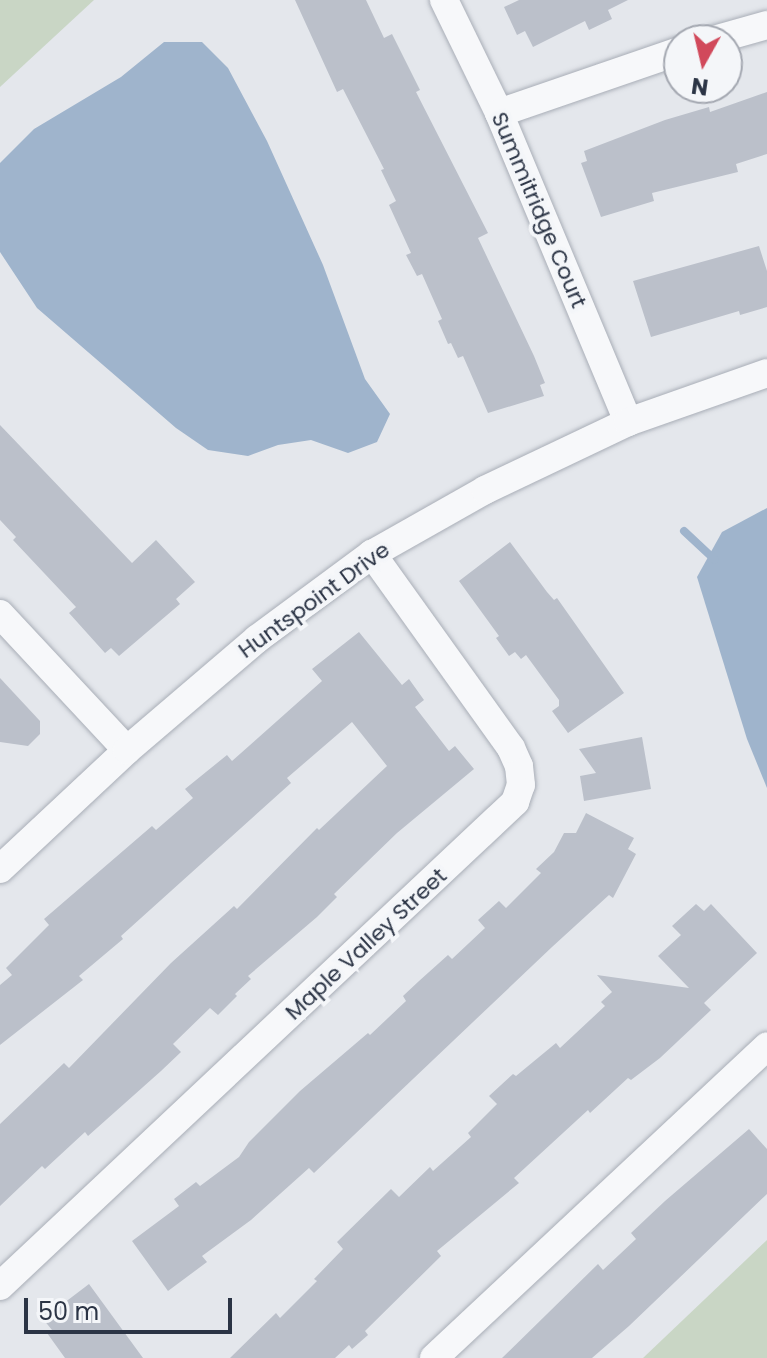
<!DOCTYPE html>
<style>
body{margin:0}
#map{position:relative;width:767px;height:1358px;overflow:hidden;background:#e4e7ec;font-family:Poppins,sans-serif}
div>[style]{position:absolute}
.green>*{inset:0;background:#c9d6c5}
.water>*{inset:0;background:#9fb4cc}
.stream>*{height:8px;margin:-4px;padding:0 4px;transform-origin:4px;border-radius:4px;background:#9fb4cc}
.building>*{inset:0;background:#bbc0ca}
.roads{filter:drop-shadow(0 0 2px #a9aeb7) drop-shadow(0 0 2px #a9aeb7)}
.minor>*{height:28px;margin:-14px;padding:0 14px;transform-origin:14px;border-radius:14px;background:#f7f8fa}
span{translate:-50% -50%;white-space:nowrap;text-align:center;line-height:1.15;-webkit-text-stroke:8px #f4f6f9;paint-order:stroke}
.street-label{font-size:22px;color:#2b3445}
.north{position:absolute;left:663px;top:24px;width:80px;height:80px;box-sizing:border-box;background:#f4f6f9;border:2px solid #a4a8b1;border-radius:50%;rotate:188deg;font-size:22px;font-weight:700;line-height:32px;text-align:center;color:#2b3445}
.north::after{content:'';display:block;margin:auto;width:28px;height:36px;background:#d1495b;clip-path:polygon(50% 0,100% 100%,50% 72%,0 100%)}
.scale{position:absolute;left:24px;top:1298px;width:208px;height:36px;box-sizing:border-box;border:4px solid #2b3445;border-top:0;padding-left:10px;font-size:24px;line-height:28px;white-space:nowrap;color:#2b3445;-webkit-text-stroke:6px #f4f6f9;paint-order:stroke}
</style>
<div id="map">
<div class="green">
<div style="clip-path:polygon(0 0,94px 0,0 87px)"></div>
<div style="clip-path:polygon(767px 1240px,767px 1358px,643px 1358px)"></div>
</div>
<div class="water">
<div style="clip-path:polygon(164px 42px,202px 42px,228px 68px,267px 141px,323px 265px,365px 379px,390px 414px,377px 442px,348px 453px,311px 440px,278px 445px,248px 456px,208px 450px,176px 428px,37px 308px,0 252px,0 163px,34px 129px,121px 77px)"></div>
<div style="clip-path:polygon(767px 508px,767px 788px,747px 739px,697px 577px,722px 532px)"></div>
</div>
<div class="stream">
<div style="left:684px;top:531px;width:42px;rotate:43.1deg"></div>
</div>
<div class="building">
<div style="clip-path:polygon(295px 0,366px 0,384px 38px,392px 34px,420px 90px,416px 92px,488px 233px,478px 238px,534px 356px,545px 383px,540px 385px,544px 396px,488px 413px,463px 356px,458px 358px,451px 343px,448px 344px,438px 321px,442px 319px,422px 274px,417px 276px,406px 255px,411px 253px,389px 205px,396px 201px,381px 170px,384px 169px,343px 89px,337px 92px)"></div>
<div style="clip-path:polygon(519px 0,628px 0,608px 10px,612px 19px,589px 30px,585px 21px,533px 47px,525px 31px,517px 35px,504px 7px)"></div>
<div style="clip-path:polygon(767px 92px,767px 154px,736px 164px,738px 172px,652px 193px,654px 201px,601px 217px,581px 163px,587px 161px,584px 151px,665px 120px,709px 107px,710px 112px)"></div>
<div style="clip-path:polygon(759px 246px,767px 271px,767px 307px,740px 315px,739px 311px,651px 337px,633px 281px)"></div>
<div style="clip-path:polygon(0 425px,132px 563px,156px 540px,195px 582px,176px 599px,180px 604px,119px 656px,111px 648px,105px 653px,69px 613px,76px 607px,13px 540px,16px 537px,0 520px)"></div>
<div style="clip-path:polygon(510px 542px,547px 592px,554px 600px,557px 598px,624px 693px,568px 733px,552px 711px,559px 706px,559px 700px,526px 655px,521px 659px,515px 652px,509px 656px,496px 638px,499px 636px,459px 581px)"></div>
<div style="clip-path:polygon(359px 632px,402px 685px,409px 679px,424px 700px,415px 707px,449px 751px,455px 746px,474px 769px,397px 833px,334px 894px,337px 897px,317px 917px,248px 976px,251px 979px,235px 994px,237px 996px,218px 1015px,210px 1008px,173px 1044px,181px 1052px,161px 1071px,88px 1136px,85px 1132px,45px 1169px,42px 1166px,0 1206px,0 1124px,64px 1063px,69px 1068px,171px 963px,234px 906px,237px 909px,317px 828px,319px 830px,387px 766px,352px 722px,287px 778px,291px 783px,121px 936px,123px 939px,79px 976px,83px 980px,0 1045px,0 985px,12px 975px,6px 968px,49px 925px,44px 919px,152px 826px,156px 830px,193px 798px,185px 789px,227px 755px,232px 761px,322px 681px,312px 669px)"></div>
<div style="clip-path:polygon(0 678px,40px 721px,40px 734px,28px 746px,0 742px)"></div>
<div style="clip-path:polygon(642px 737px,651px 789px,584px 801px,580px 776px,596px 773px,579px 749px)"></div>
<div style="clip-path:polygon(586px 813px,634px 838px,628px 849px,636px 854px,613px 898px,609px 895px,552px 947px,314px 1173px,309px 1168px,251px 1220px,202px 1256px,207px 1262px,168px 1291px,132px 1241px,179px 1206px,174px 1199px,196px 1182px,200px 1186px,239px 1157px,249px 1142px,300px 1091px,368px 1033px,370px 1035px,406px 1001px,403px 996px,419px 981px,448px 955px,452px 959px,485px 928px,478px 920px,499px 901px,506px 908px,541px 873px,536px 869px,554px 852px,564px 833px,576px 833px)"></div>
<div style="clip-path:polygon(696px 904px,704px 911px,711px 904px,757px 953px,704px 1003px,711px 1010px,660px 1058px,631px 1080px,628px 1078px,590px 1113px,588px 1110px,514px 1178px,519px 1183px,437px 1251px,441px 1256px,365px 1331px,368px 1335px,352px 1349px,349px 1345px,335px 1358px,230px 1358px,276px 1313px,280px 1318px,317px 1281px,314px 1279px,343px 1249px,337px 1242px,391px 1189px,399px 1197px,430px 1167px,433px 1171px,471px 1137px,468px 1133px,497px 1104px,489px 1096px,513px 1074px,516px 1076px,556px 1043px,560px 1048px,605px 1006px,601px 1002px,612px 992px,597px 975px,689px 988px,658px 956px,681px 935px,672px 926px)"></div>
<div style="clip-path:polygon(749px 1129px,767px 1149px,767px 1194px,629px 1326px,592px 1358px,502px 1358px,598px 1264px,603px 1270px,636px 1239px,631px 1233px,665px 1201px)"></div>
<div style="clip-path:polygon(89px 1284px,143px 1358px,65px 1358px,47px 1333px,52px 1330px,43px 1319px)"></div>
</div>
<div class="roads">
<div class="minor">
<div style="left:444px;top:0;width:126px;rotate:64deg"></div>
<div style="left:499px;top:113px;width:335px;rotate:67.3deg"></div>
<div style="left:714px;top:40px;width:55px;rotate:-15.8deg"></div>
<div style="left:499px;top:113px;width:190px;rotate:-19deg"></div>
<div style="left:0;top:614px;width:186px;rotate:47deg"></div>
<div style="left:0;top:869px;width:174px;rotate:-43.1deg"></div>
<div style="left:127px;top:750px;width:171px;rotate:-40.5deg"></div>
<div style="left:257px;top:639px;width:143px;rotate:-36.5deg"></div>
<div style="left:372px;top:554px;width:130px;rotate:-29.5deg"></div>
<div style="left:485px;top:490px;width:158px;rotate:-25.4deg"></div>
<div style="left:628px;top:422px;width:147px;rotate:-19.4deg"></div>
<div style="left:0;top:1286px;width:707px;rotate:-43.22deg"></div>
<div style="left:515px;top:802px;width:18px;rotate:-71deg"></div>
<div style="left:521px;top:785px;width:19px;rotate:-96deg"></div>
<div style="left:519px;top:766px;width:20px;rotate:-114deg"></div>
<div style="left:511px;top:748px;width:239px;rotate:-125.6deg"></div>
<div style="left:434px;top:1358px;width:456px;rotate:-43.1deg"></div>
</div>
</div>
<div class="street-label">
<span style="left:539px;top:210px;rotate:67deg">Summitridge Court</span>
<span style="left:314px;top:600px;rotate:-36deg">Huntspoint Drive</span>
<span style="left:366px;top:944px;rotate:-43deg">Maple Valley Street</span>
</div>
<div class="north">N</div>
<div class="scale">50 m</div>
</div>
